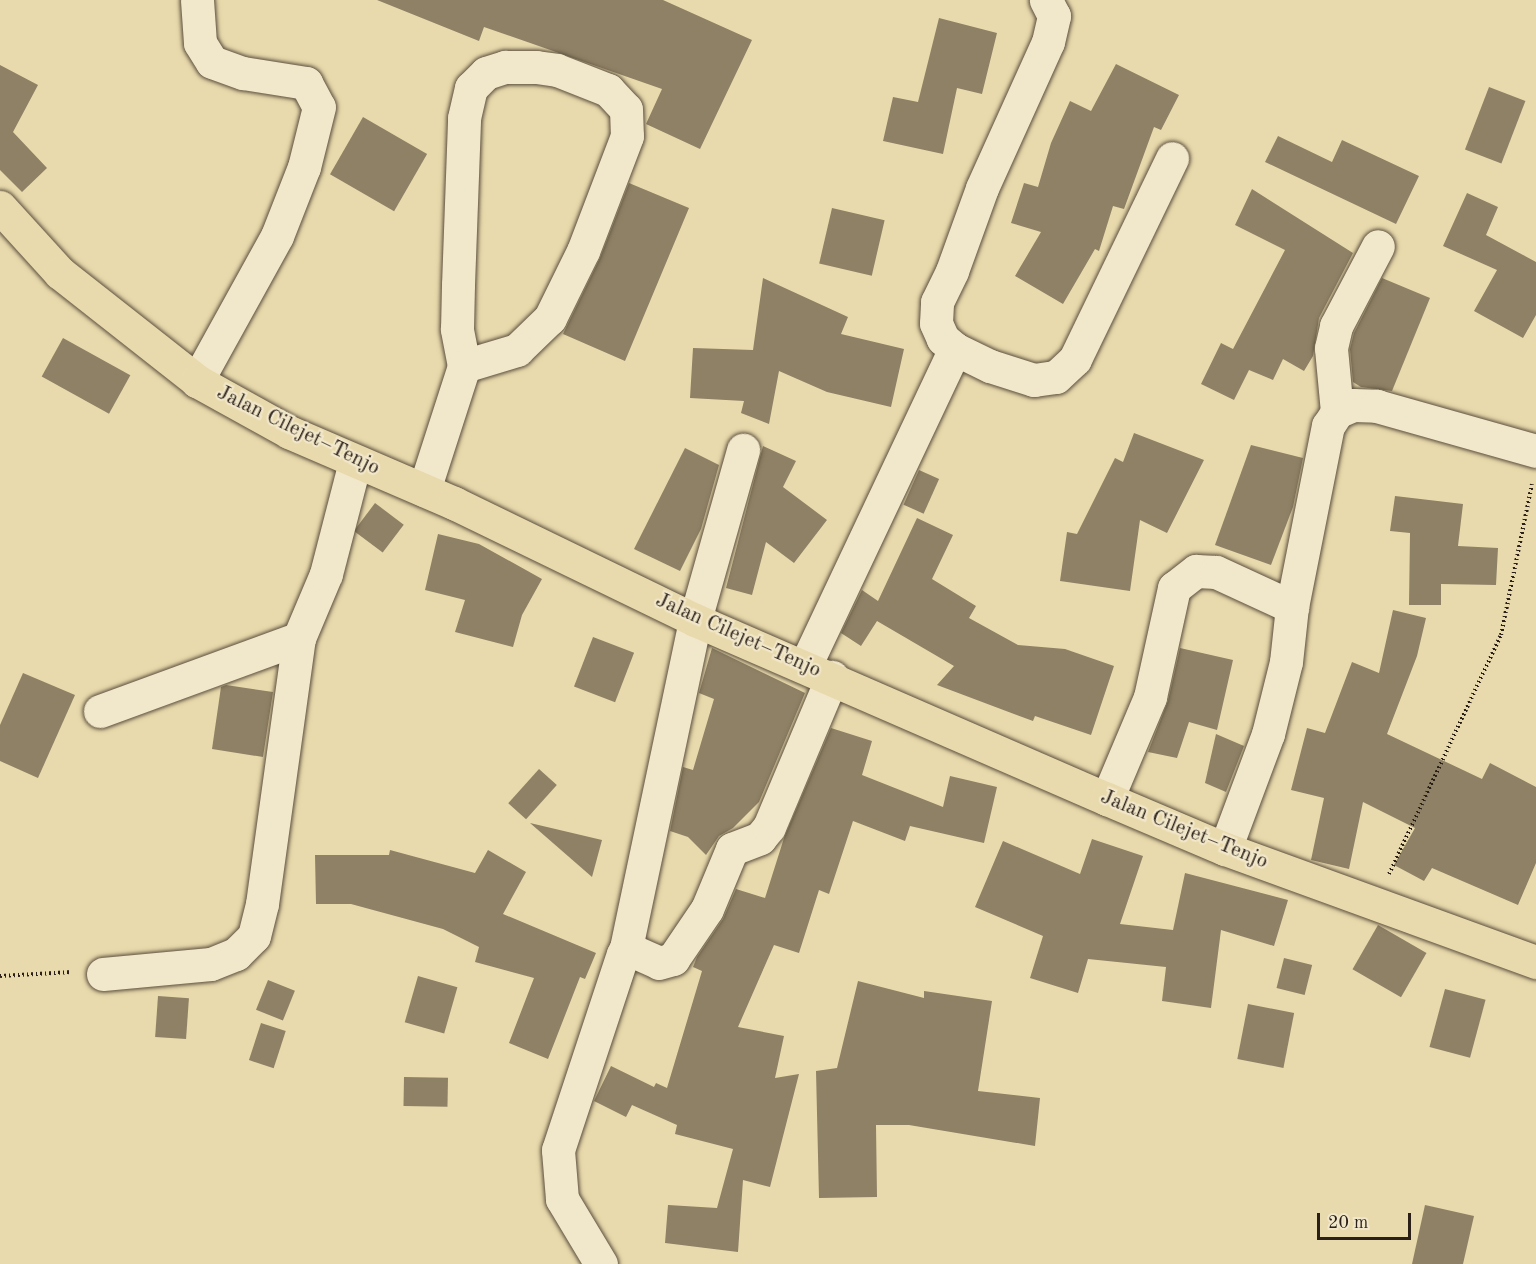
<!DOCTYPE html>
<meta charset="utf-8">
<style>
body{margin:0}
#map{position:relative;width:1536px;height:1264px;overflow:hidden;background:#e9daad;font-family:"Old Standard TT",serif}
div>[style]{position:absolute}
.building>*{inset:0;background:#8e8165;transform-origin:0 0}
.path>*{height:4px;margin-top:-2px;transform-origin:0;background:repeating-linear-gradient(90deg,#2b2018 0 1.5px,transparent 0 4.5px)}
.roads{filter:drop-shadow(0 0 2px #5a4e3d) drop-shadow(0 0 2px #5a4e3d)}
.minor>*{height:33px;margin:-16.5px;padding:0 16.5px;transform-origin:16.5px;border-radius:16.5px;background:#f1e7ca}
.major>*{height:33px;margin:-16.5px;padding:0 16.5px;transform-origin:16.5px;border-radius:16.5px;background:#e9daad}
span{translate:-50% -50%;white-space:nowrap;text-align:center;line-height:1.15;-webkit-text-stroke:4.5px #f1e7ca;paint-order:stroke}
.street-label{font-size:21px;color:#2b2018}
.scale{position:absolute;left:1317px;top:1213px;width:94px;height:27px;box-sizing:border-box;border:3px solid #2b2018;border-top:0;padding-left:8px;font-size:18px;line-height:21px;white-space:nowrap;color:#2b2018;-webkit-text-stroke:4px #f1e7ca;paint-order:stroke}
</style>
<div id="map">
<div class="building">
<div style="clip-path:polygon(377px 0,663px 0,752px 40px,700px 149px,646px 124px,662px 89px,484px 27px,479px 41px)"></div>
<div style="clip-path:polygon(939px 18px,997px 33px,982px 94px,957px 88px,943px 154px,883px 141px,893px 97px,918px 102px)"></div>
<div style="clip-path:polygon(1116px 64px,1179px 95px,1161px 130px,1154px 127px,1124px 209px,1113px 206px,1099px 251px,1095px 249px,1063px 304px,1015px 276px,1041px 232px,1011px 223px,1024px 183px,1038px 187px,1051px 143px,1070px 101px,1091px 111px)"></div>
<div style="clip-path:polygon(0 65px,38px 85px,13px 132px,47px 168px,22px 192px,0 170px)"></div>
<div style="left:1489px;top:87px;width:39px;height:67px;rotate:21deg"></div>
<div style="left:363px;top:117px;width:74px;height:66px;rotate:30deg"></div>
<div style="clip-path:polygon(1278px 136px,1332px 162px,1342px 140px,1419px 176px,1396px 224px,1265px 162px)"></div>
<div style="clip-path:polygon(629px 183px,689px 208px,625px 361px,563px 334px,600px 258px)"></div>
<div style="clip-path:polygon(1252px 189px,1353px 253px,1319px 318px,1313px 356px,1304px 371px,1283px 359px,1273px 380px,1249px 370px,1234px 400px,1201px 384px,1221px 343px,1233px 349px,1285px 250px,1235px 225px)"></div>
<div style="clip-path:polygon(1467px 193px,1498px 207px,1486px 235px,1536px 262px,1536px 315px,1523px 338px,1474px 311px,1497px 270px,1443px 246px)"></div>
<div style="left:832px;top:208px;width:54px;height:57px;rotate:13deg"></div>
<div style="clip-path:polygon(763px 278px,848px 317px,841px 334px,904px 349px,891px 407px,827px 392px,779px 371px,769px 424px,741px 413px,744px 401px,690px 398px,693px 348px,753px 350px)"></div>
<div style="clip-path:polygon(1382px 278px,1430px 298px,1392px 391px,1361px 387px,1353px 382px,1350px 349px,1354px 333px)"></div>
<div style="left:63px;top:338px;width:77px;height:44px;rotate:29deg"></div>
<div style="clip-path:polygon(1134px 433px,1204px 460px,1167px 533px,1140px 520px,1130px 591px,1060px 581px,1067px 532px,1077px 534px,1115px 458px,1123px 462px)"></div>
<div style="clip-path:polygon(1251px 445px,1303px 458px,1293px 507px,1271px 565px,1215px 545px)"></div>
<div style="clip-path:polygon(763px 446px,796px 461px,783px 487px,827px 520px,794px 563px,766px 542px,752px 595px,726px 588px)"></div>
<div style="clip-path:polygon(685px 448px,719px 465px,701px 529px,680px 571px,634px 549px)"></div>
<div style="left:919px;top:470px;width:22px;height:38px;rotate:24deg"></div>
<div style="clip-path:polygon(1395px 496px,1463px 504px,1458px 546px,1498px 548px,1496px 585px,1441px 584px,1441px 605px,1409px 605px,1410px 533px,1390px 531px)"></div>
<div style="left:375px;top:503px;width:36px;height:35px;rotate:37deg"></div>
<div style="clip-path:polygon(917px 518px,953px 535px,932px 579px,976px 606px,969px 618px,1018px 645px,1065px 649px,1114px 666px,1091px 735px,1035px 716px,1033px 721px,937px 685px,954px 666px,877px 621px,861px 646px,841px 633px,862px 590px,878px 601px)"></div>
<div style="clip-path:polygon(438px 534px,479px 544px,542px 579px,522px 615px,513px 647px,455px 632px,465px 600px,425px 590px)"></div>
<div style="clip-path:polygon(1393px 610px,1426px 618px,1417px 656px,1387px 734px,1482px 779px,1490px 763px,1536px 787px,1536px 863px,1518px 905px,1432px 868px,1424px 881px,1394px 865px,1415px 828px,1363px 802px,1349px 869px,1311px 860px,1324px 798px,1291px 790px,1307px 728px,1325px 733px,1352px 662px,1379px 673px)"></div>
<div style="left:593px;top:637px;width:44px;height:53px;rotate:21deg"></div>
<div style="clip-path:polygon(712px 648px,805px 693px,759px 802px,733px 828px,719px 836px,706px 855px,688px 837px,670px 831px,683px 767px,693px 770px,714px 699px,699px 693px)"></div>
<div style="clip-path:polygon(1180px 648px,1233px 660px,1217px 730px,1189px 722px,1177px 758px,1148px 752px,1168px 701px)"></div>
<div style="clip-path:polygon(23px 673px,75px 695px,38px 778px,0 761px,0 725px)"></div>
<div style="clip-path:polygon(226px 685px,273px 692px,263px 757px,212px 749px,221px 687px)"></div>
<div style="clip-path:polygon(831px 728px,872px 741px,862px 775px,943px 807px,950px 776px,997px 787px,984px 843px,910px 826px,905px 841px,853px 821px,829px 894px,819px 890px,799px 953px,774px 945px,738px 1027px,784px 1036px,775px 1078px,799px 1074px,770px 1187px,743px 1180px,738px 1252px,665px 1243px,668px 1205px,717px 1208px,733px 1149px,675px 1134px,677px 1125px,632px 1105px,626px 1117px,594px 1101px,611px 1066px,654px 1087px,656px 1083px,667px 1088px,702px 971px,693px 967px,697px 957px,723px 919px,736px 889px,765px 898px,784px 838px)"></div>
<div style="clip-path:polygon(1216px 734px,1244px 746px,1226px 792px,1205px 783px)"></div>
<div style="left:539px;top:769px;width:24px;height:46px;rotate:42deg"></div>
<div style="clip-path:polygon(530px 823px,602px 840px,592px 877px)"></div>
<div style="clip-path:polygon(1092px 839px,1143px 856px,1120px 924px,1173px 930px,1185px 873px,1288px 900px,1274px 946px,1221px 930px,1211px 1008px,1162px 1001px,1166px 967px,1088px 959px,1078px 993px,1030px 978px,1043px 936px,975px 907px,1003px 841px,1080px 874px)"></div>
<div style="clip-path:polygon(390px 850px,475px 873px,488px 850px,526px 872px,503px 914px,596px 953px,585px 979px,580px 977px,548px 1059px,509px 1043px,534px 978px,475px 962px,479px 947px,443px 929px,351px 904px,316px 904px,315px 855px,389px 855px)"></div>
<div style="left:1378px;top:925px;width:56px;height:51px;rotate:30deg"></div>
<div style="left:1284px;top:958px;width:29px;height:31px;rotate:14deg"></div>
<div style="left:418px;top:976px;width:41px;height:48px;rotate:16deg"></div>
<div style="left:268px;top:980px;width:29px;height:32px;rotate:22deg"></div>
<div style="clip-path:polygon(858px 981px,924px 998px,924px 991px,992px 1001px,978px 1091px,1040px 1098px,1035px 1146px,909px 1125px,876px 1125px,877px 1197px,819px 1198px,816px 1071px,837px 1068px)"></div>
<div style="left:1445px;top:989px;width:42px;height:60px;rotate:15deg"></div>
<div style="left:158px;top:996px;width:31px;height:41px;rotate:4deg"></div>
<div style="left:1248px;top:1004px;width:47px;height:56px;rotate:11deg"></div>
<div style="left:261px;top:1023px;width:26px;height:39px;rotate:18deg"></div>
<div style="left:404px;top:1077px;width:44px;height:29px;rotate:1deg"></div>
<div style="clip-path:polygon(1425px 1205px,1474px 1216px,1463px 1264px,1412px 1264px)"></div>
</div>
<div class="path">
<div style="left:1389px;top:874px;width:264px;rotate:-64.9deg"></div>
<div style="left:1501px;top:635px;width:154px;rotate:-78.4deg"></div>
<div style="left:0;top:976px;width:72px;rotate:-3.2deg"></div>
</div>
<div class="roads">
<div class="minor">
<div style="left:197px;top:0;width:43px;rotate:86deg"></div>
<div style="left:200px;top:43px;width:22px;rotate:58deg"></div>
<div style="left:212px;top:62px;width:33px;rotate:20deg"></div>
<div style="left:243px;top:73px;width:64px;rotate:9deg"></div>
<div style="left:306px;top:83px;width:27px;rotate:62deg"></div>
<div style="left:319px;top:107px;width:62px;rotate:104deg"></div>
<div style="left:304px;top:167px;width:74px;rotate:111.4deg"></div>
<div style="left:277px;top:236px;width:166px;rotate:118.9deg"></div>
<div style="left:955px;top:349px;width:16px;rotate:-140deg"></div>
<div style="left:943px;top:339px;width:17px;rotate:-114deg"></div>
<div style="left:936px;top:323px;width:21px;rotate:-87deg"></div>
<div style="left:937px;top:302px;width:34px;rotate:-64deg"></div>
<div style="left:952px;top:271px;width:88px;rotate:-70.1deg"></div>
<div style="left:982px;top:188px;width:160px;rotate:-65.7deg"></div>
<div style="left:1048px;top:42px;width:27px;rotate:-77deg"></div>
<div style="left:1054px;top:16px;width:18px;rotate:-117deg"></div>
<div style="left:1337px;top:412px;width:64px;rotate:-95.4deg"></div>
<div style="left:1331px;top:348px;width:23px;rotate:-77deg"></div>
<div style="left:1336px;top:326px;width:90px;rotate:-62.3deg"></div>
<div style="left:424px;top:490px;width:130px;rotate:-72.1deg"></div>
<div style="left:464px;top:366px;width:38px;rotate:-101deg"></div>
<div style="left:457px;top:329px;width:44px;rotate:-88.7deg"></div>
<div style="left:458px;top:285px;width:167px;rotate:-87.9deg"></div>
<div style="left:464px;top:118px;width:31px;rotate:-77deg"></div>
<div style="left:471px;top:88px;width:21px;rotate:-45deg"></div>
<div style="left:486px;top:73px;width:20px;rotate:-18deg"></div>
<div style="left:505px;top:67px;width:31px"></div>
<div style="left:536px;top:67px;width:21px;rotate:8deg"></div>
<div style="left:557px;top:70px;width:55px;rotate:21.4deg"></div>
<div style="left:608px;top:90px;width:26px;rotate:47deg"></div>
<div style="left:626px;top:109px;width:27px;rotate:88deg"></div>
<div style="left:627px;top:136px;width:123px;rotate:110.9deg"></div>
<div style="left:583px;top:251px;width:75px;rotate:116.2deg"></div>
<div style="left:550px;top:318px;width:46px;rotate:135.9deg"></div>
<div style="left:517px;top:350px;width:55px;rotate:163.2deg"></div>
<div style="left:805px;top:666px;width:351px;rotate:-64.7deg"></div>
<div style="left:955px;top:349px;width:39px;rotate:26deg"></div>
<div style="left:990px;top:366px;width:46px;rotate:17.7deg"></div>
<div style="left:1034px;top:380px;width:22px;rotate:-8deg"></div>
<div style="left:1056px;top:377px;width:26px;rotate:-43deg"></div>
<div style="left:1075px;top:359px;width:223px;rotate:-64.2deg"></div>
<div style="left:100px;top:711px;width:212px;rotate:-20.1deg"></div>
<div style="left:1107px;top:799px;width:111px;rotate:-67.1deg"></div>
<div style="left:1150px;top:697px;width:112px;rotate:-77.6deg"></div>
<div style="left:1174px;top:588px;width:28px;rotate:-38deg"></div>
<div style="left:1196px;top:571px;width:20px;rotate:3deg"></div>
<div style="left:1216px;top:572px;width:84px;rotate:24.7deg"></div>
<div style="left:1225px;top:849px;width:123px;rotate:-69.5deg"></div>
<div style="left:1268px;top:734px;width:74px;rotate:-76deg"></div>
<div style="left:1286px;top:662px;width:55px;rotate:-83.8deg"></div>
<div style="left:1292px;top:607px;width:185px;rotate:-78.8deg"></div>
<div style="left:1328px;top:426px;width:17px;rotate:-57deg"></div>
<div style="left:1337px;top:412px;width:17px;rotate:-24deg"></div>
<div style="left:1353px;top:405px;width:24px;rotate:2deg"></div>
<div style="left:1377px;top:406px;width:165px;rotate:15.8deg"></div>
<div style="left:626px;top:948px;width:335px;rotate:-78.1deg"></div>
<div style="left:695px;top:620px;width:177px;rotate:-74.2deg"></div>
<div style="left:103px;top:974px;width:108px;rotate:-5.3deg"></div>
<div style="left:211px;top:964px;width:27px;rotate:-22deg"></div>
<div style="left:236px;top:954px;width:25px;rotate:-45deg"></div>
<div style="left:254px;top:936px;width:33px;rotate:-76deg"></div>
<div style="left:262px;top:904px;width:269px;rotate:-82.1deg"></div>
<div style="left:299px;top:638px;width:69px;rotate:-67.1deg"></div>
<div style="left:326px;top:574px;width:116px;rotate:-75.5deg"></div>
<div style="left:601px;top:1264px;width:76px;rotate:-121deg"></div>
<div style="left:562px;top:1199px;width:49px;rotate:-94.7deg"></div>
<div style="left:558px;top:1150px;width:206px;rotate:-71.7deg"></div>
<div style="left:623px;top:954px;width:7px;rotate:-63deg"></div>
<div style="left:626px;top:948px;width:36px;rotate:24deg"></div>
<div style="left:659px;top:963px;width:15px;rotate:-16deg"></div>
<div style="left:673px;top:959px;width:60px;rotate:-55.8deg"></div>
<div style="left:707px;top:909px;width:65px;rotate:-67.4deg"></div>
<div style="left:732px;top:849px;width:30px;rotate:-21deg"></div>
<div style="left:760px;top:838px;width:14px;rotate:-51deg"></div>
<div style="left:769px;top:827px;width:163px;rotate:-67.2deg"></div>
</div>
<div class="major">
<div style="left:0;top:207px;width:89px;rotate:47.7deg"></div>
<div style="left:60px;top:273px;width:174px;rotate:38.2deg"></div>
<div style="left:197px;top:381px;width:105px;rotate:29deg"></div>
<div style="left:289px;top:432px;width:180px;rotate:23.3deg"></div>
<div style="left:454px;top:503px;width:268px;rotate:25.9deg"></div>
<div style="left:695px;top:620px;width:449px;rotate:23.5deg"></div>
<div style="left:1107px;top:799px;width:128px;rotate:23deg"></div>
<div style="left:1225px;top:849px;width:331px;rotate:20deg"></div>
</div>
</div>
<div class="street-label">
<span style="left:298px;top:431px;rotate:26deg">Jalan Cilejet–Tenjo</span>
<span style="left:738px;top:636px;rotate:24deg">Jalan Cilejet–Tenjo</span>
<span style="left:1184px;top:830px;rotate:22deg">Jalan Cilejet–Tenjo</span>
</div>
<div class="scale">20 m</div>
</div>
